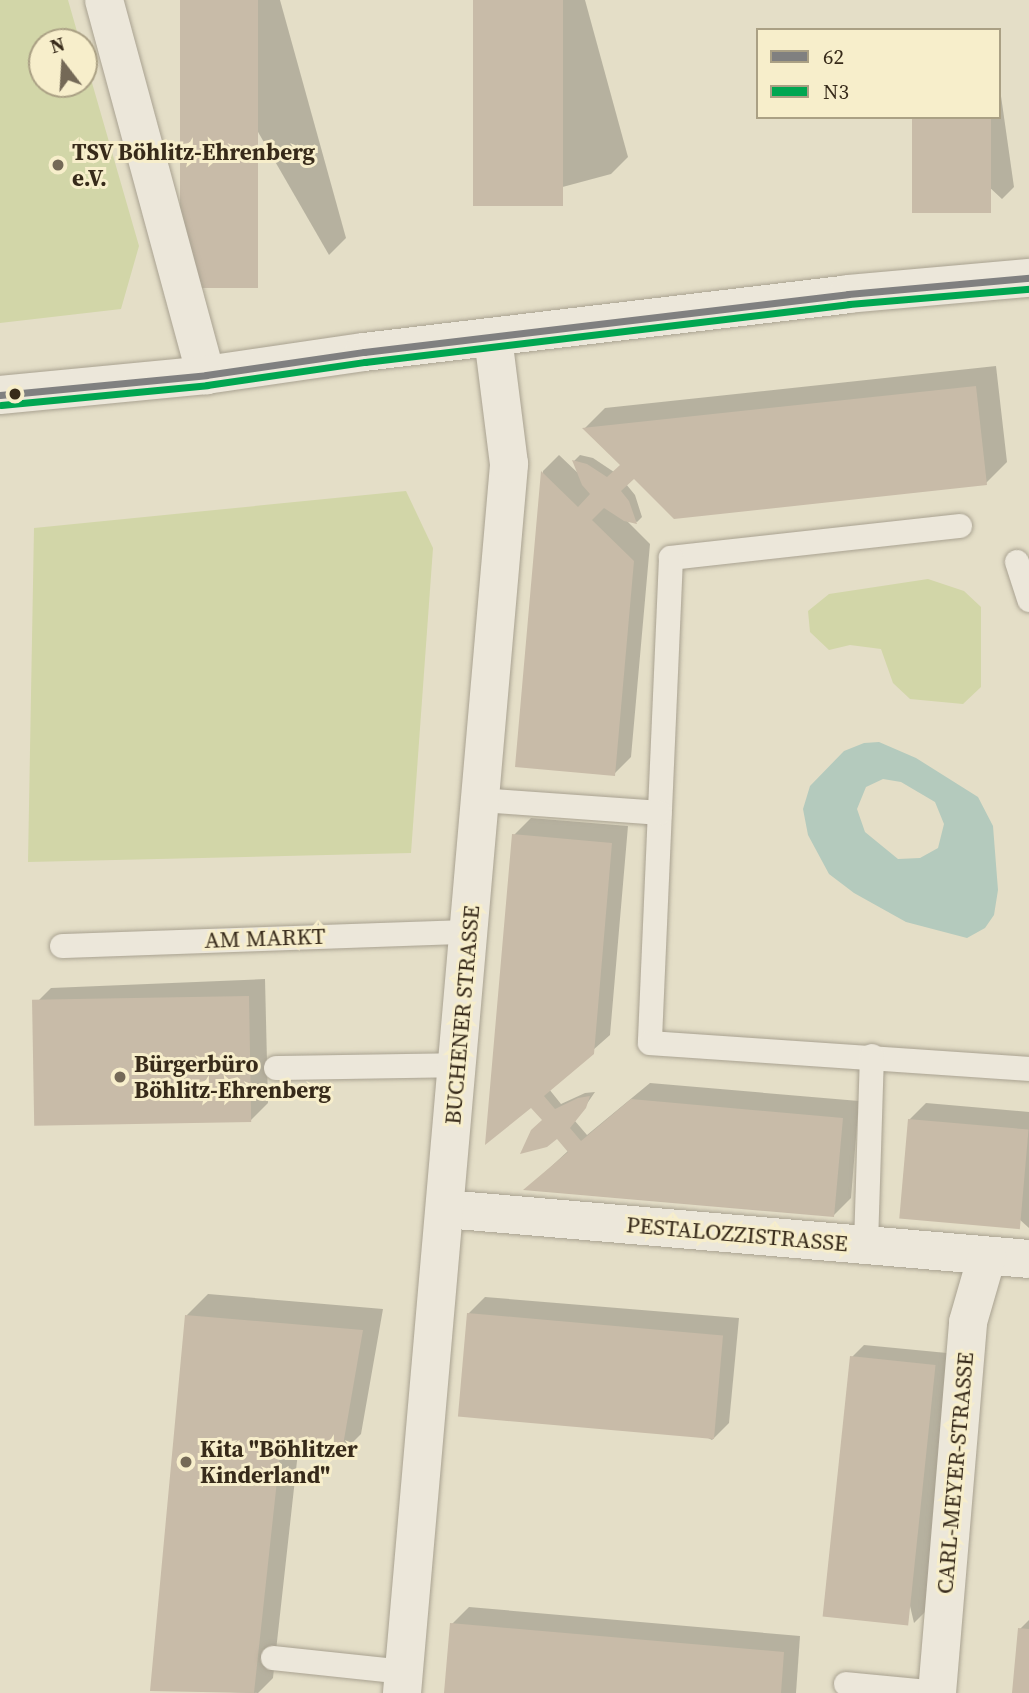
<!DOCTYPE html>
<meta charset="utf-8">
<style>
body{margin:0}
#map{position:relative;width:1029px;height:1693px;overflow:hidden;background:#e4dec7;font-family:"Source Serif 4",serif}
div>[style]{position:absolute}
.green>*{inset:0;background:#d2d6a8}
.water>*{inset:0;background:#b4cabd}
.shadow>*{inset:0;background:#0003}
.building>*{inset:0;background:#c8bba8;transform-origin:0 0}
.roads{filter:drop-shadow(0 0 2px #a9a291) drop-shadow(0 0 2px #a9a291)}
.service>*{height:24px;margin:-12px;padding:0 12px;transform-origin:12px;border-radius:12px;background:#ece7da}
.minor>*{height:38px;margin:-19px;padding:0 19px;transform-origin:19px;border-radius:19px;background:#ece7da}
.tertiary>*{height:38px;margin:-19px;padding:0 19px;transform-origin:19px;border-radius:19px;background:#ece7da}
.bus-1>*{height:7px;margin:-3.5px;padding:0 3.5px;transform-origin:3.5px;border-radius:3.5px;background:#808080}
.bus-2>*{height:7px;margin:-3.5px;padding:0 3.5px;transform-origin:3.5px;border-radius:3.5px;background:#00a651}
.dots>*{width:19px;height:19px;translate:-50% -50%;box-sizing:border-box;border:4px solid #f7eecb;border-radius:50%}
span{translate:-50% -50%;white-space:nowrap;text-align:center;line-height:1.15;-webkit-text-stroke:6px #f7eecb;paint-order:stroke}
.poi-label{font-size:23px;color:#372a1a;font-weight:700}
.left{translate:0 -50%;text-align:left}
.street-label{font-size:23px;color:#372a1a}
.legend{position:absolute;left:756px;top:28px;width:245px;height:91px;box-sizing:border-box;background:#f7eecb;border:2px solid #aaa084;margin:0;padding:9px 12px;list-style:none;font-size:21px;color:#372a1a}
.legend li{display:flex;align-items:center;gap:14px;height:35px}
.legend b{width:35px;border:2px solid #aaa084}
.north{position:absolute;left:28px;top:28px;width:70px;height:70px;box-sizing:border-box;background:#f7eecb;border:2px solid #aaa084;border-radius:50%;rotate:343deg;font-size:19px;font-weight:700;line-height:28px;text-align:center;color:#372a1a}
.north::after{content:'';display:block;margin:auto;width:24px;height:32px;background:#746957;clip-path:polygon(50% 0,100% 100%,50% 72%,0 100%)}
</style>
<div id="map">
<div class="green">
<div style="clip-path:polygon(0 0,68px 0,80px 42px,42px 42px,42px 84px,84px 84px,84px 55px,139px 246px,121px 309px,0 323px)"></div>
<div style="clip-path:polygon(406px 491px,433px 548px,411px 853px,28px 862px,34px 528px)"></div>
<div style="clip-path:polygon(928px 579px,964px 591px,981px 607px,981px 687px,963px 704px,910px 699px,893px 683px,881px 649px,850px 645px,829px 650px,810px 632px,808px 611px,829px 594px)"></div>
</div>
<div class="water">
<div style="clip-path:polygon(evenodd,879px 742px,916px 758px,978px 797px,993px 826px,998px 890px,994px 915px,985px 928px,967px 938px,906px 922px,854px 893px,829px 874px,808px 835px,803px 809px,810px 786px,844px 751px,864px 743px,879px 742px,883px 779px,901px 782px,935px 802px,944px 824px,938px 848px,920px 858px,898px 859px,865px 832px,857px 809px,866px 787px,883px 779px)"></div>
</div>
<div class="shadow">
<div style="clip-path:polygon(182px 0,280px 0,346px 238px,329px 255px)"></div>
<div style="clip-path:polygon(475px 0,585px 0,628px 157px,611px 174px,529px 196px)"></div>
<div style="clip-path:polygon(1000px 89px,1014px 187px,1002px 199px,914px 117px,999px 117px)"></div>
<div style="clip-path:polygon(996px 366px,1007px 462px,986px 483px,633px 476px,626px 484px,635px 495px,642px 517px,637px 522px,623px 517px,650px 544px,631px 757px,614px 774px,517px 766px,543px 471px,559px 455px,580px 475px,574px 461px,580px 455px,593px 458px,614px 472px,622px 465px,585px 428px,605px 408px)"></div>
<div style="clip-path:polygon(531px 818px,628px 826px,610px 1035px,549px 1089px,561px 1104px,585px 1093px,595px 1092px,575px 1121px,587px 1135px,650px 1083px,859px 1101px,851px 1198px,833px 1216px,527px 1189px,569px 1150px,544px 1120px,514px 835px)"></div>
<div style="clip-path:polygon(265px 979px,268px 1103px,251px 1120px,34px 1005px,51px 988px)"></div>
<div style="clip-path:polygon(926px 1103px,1029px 1112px,1029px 1228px,909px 1120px)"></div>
<div style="clip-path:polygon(208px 1294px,383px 1309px,361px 1434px,340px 1455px,298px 1452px,273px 1678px,258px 1693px,152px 1689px,187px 1315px)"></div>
<div style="clip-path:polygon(485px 1297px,739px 1318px,729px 1423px,712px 1440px,468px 1314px)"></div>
<div style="clip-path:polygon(864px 1345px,947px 1353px,926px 1611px,914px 1623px,852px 1357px)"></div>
<div style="clip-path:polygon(469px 1607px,800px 1636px,796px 1693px,446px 1693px,452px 1624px)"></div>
<div style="clip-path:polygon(1029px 1620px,1029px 1693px,1014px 1693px,1020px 1629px)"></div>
</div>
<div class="building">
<div style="left:180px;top:0;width:78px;height:288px"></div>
<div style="left:473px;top:0;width:90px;height:206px"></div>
<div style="left:912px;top:117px;width:79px;height:96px"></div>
<div style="clip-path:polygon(976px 386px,987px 485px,674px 519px,634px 479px,621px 491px,629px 501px,637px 524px,624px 521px,604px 508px,592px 520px,634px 561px,615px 776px,515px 767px,541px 471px,578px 507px,590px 494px,582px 485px,572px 460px,587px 464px,607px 477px,620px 465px,582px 428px)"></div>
<div style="clip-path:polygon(512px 834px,612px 843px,594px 1054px,544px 1096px,555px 1109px,578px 1098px,590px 1096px,586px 1108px,570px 1128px,581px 1141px,631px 1099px,843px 1118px,834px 1217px,523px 1190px,568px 1152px,557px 1139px,547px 1147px,520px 1154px,531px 1130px,542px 1120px,531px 1108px,485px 1145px)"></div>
<div style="left:249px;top:996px;width:126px;height:217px;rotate:89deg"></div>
<div style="left:908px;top:1119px;width:121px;height:100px;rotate:5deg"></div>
<div style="left:467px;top:1313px;width:257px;height:104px;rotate:5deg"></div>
<div style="clip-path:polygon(185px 1315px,363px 1330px,341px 1457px,280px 1453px,254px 1693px,150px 1691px)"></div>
<div style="left:850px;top:1356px;width:86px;height:262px;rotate:6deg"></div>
<div style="clip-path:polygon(450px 1623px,784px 1652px,781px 1693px,444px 1693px)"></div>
<div style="clip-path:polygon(1018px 1628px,1029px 1629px,1029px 1693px,1012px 1693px)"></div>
</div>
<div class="roads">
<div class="service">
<div style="left:960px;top:526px;width:291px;rotate:173.7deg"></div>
<div style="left:671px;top:558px;width:485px;rotate:92.5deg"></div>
<div style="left:650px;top:1043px;width:380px;rotate:3.9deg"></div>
<div style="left:1017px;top:562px;width:40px;rotate:72deg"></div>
<div style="left:480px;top:800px;width:180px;rotate:4.1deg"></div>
<div style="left:62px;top:946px;width:407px;rotate:-2deg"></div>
<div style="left:276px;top:1068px;width:181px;rotate:-0.9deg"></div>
<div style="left:866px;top:1245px;width:189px;rotate:-88.2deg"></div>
<div style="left:273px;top:1658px;width:132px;rotate:6.1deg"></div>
<div style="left:846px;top:1684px;width:91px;rotate:5.6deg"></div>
</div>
<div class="minor">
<div style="left:104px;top:0;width:389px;rotate:74.8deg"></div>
<div style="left:445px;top:1209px;width:586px;rotate:4.89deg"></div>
<div style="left:402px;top:1693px;width:1234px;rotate:-85.02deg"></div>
<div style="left:509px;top:464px;width:128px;rotate:-97.2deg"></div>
<div style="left:937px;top:1693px;width:372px;rotate:-85.2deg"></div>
<div style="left:968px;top:1322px;width:69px;rotate:-73.9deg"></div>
</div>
<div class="tertiary">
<div style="left:0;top:395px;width:207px;rotate:-5.5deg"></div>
<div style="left:206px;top:375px;width:160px;rotate:-8.3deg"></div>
<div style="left:364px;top:352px;width:487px;rotate:-6.8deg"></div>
<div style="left:848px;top:294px;width:182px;rotate:-5.1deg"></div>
</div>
</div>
<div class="bus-1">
<div style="left:0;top:395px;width:207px;rotate:-5.5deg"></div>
<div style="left:206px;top:375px;width:160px;rotate:-8.3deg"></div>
<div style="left:364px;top:352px;width:487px;rotate:-6.8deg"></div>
<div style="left:848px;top:294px;width:182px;rotate:-5.1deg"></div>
</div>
<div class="bus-2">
<div style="left:1px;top:405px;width:207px;rotate:-5.5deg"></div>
<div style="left:207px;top:385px;width:160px;rotate:-8.3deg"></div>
<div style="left:365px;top:362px;width:487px;rotate:-6.8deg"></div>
<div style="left:849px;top:304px;width:181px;rotate:-4.8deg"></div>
</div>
<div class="dots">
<div style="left:58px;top:165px;background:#746957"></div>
<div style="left:15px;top:394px;background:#372a1a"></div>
<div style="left:120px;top:1077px;background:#746957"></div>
<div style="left:186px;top:1462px;background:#746957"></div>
</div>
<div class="poi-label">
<span class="left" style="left:72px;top:165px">TSV Böhlitz-Ehrenberg<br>e.V.</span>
<span class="left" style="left:134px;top:1077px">Bürgerbüro<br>Böhlitz-Ehrenberg</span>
<span class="left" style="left:200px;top:1462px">Kita "Böhlitzer<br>Kinderland"</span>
</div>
<div class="street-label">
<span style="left:265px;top:938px;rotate:-2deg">AM MARKT</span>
<span style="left:462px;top:1015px;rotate:-85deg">BUCHENER STRASSE</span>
<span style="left:737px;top:1234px;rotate:5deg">PESTALOZZISTRASSE</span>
<span style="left:955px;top:1473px;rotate:-85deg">CARL-MEYER-STRASSE</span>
</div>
<ul class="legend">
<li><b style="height:9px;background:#808080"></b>62</li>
<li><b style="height:9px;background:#00a651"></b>N3</li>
</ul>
<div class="north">N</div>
</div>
